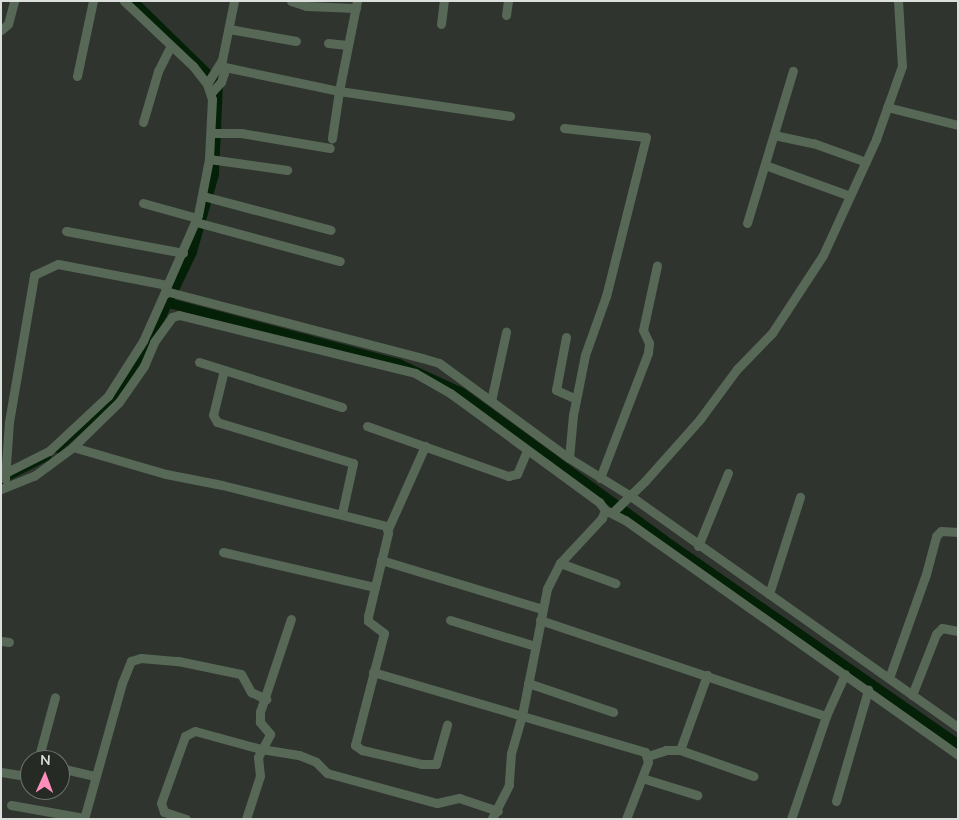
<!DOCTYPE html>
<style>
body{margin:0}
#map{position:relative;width:959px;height:820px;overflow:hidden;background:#2f342f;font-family:"Nunito Sans",sans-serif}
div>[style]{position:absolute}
.canal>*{height:10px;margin:-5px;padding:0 5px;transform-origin:5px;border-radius:5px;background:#042107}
.street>*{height:9px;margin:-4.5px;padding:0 4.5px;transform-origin:4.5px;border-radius:4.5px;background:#576857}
span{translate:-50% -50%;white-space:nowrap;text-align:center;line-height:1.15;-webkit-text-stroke:5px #252a25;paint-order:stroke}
.frame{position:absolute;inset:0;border:2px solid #dce0dc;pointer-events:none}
.north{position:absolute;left:20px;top:750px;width:50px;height:50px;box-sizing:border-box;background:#252a25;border:1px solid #6e736e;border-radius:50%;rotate:2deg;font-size:14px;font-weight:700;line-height:20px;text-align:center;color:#dce0dc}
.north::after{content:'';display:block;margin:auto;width:18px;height:22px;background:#fe8ebb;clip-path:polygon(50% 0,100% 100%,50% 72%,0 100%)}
</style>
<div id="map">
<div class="canal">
<div style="left:169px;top:303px;width:238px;rotate:14.9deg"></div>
<div style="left:399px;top:364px;width:69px;rotate:24.7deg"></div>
<div style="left:462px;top:393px;width:250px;rotate:36deg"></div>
<div style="left:664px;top:540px;width:358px;rotate:34.8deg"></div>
<div style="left:57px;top:448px;width:76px;rotate:-41.8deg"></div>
<div style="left:114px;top:397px;width:70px;rotate:-58.3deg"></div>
<div style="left:151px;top:337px;width:94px;rotate:-64.2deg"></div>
<div style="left:192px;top:252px;width:81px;rotate:-74.2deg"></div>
<div style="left:214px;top:174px;width:90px;rotate:-87.5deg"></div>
<div style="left:218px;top:84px;width:119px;rotate:-135.7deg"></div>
<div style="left:1px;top:479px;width:51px;rotate:-27.1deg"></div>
</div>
<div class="street">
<div style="left:124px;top:1px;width:95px;rotate:43.3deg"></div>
<div style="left:193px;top:66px;width:23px;rotate:52deg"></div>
<div style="left:207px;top:84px;width:16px;rotate:72deg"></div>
<div style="left:212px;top:99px;width:60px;rotate:92.9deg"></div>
<div style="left:209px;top:159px;width:57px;rotate:101.1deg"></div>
<div style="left:198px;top:215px;width:82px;rotate:113.7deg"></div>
<div style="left:291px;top:1px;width:16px;rotate:18deg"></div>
<div style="left:306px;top:6px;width:50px;rotate:2.3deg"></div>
<div style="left:357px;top:1px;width:92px;rotate:101.3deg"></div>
<div style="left:339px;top:91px;width:173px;rotate:8.3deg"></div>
<div style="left:506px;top:15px;width:14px;rotate:-82deg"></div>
<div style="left:441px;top:24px;width:23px;rotate:-83deg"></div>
<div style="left:229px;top:29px;width:68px;rotate:10.2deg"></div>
<div style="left:1px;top:30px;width:9px;rotate:-41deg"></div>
<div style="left:8px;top:24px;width:24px;rotate:-75deg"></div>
<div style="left:328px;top:43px;width:19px;rotate:6deg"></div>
<div style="left:220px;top:66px;width:122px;rotate:11.9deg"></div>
<div style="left:339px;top:91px;width:48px;rotate:98.5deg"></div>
<div style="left:77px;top:76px;width:77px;rotate:-78deg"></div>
<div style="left:207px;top:84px;width:28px;rotate:-58deg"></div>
<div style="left:222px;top:60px;width:60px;rotate:-78.5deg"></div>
<div style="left:211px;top:93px;width:15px;rotate:-48deg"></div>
<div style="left:221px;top:82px;width:9px;rotate:-72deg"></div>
<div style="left:224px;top:73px;width:8px;rotate:-120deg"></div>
<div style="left:887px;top:107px;width:73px;rotate:14.2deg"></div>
<div style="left:143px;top:122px;width:53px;rotate:-73.6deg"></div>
<div style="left:158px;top:71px;width:28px;rotate:-63deg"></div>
<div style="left:564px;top:128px;width:82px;rotate:6.3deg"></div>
<div style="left:646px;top:137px;width:164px;rotate:104.1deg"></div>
<div style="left:606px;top:296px;width:63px;rotate:109.6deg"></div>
<div style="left:585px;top:355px;width:61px;rotate:101.3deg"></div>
<div style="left:573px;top:415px;width:43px;rotate:95.3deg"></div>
<div style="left:212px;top:133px;width:29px"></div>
<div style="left:241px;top:133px;width:90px;rotate:9.6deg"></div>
<div style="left:774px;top:135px;width:40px;rotate:12deg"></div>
<div style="left:813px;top:143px;width:56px;rotate:19.7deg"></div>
<div style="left:209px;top:159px;width:79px;rotate:8deg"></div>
<div style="left:765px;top:165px;width:90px;rotate:20deg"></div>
<div style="left:203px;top:196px;width:132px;rotate:14.9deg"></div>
<div style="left:143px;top:203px;width:56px;rotate:15.5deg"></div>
<div style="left:196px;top:222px;width:149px;rotate:15.2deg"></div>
<div style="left:747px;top:223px;width:159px;rotate:-73.2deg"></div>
<div style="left:66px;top:231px;width:119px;rotate:10.6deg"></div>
<div style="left:566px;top:337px;width:54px;rotate:100.7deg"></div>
<div style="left:556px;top:390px;width:22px;rotate:24deg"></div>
<div style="left:199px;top:362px;width:150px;rotate:17.5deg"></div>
<div style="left:224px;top:370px;width:46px;rotate:103.7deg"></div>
<div style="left:213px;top:415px;width:8px;rotate:60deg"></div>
<div style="left:217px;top:422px;width:142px;rotate:16.8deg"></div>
<div style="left:353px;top:463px;width:51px;rotate:102.4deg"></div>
<div style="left:491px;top:401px;width:71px;rotate:-77.7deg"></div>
<div style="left:367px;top:426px;width:150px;rotate:19.5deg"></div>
<div style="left:508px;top:476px;width:9px;rotate:-13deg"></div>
<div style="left:517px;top:474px;width:26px;rotate:-67deg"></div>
<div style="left:73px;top:447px;width:97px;rotate:16.2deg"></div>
<div style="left:166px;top:474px;width:57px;rotate:11.1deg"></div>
<div style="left:222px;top:485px;width:169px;rotate:14deg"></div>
<div style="left:386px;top:526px;width:7px;rotate:74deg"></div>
<div style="left:388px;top:533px;width:85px;rotate:103.5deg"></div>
<div style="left:368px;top:616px;width:5px;rotate:90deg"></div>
<div style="left:368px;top:621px;width:20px;rotate:37deg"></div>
<div style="left:384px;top:633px;width:116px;rotate:104.5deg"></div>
<div style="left:355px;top:745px;width:9px;rotate:36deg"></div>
<div style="left:362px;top:750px;width:62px;rotate:13.1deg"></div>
<div style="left:422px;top:764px;width:14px"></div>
<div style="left:436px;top:764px;width:41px;rotate:-74.2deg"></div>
<div style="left:1px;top:475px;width:54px;rotate:-26.6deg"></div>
<div style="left:49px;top:451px;width:81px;rotate:-43deg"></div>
<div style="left:108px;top:396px;width:65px;rotate:-57.5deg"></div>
<div style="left:143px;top:341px;width:51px;rotate:-65.9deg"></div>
<div style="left:164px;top:294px;width:5px;rotate:-22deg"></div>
<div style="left:169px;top:292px;width:261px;rotate:14.6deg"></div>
<div style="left:422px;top:358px;width:18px;rotate:16deg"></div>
<div style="left:439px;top:363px;width:161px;rotate:36.2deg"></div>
<div style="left:569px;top:458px;width:70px;rotate:31.7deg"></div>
<div style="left:629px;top:495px;width:403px;rotate:35.2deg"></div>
<div style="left:600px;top:478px;width:134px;rotate:-69deg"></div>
<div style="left:648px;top:353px;width:10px;rotate:-84deg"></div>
<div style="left:649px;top:343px;width:14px;rotate:-115deg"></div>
<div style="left:643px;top:330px;width:66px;rotate:-77.8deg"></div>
<div style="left:5px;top:479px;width:57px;rotate:-86deg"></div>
<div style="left:9px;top:422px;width:149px;rotate:-80.3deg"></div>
<div style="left:34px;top:275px;width:26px;rotate:-25deg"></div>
<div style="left:58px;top:264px;width:111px;rotate:10.9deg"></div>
<div style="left:1px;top:489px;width:35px;rotate:-22deg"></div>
<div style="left:34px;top:476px;width:49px;rotate:-36.6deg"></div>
<div style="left:73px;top:447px;width:64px;rotate:-44.4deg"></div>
<div style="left:119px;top:402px;width:44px;rotate:-55.2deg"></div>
<div style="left:144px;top:366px;width:26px;rotate:-67deg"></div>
<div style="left:154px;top:342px;width:31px;rotate:-54deg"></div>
<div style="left:172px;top:317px;width:7px;rotate:-16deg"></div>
<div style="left:179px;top:315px;width:243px;rotate:13.8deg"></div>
<div style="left:415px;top:373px;width:40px;rotate:29.7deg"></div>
<div style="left:450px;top:393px;width:185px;rotate:36.2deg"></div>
<div style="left:599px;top:502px;width:10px;rotate:53deg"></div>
<div style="left:605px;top:510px;width:9px;rotate:111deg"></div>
<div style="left:602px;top:518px;width:62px;rotate:133deg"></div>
<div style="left:560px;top:563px;width:29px;rotate:117deg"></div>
<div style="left:547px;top:589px;width:128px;rotate:101.2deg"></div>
<div style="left:522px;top:715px;width:40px;rotate:106deg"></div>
<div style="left:511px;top:753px;width:32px;rotate:94deg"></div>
<div style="left:509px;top:785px;width:38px;rotate:117deg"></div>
<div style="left:607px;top:511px;width:20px;rotate:27deg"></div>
<div style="left:625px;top:520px;width:408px;rotate:35.2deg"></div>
<div style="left:612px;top:513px;width:46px;rotate:-44.1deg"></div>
<div style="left:645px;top:481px;width:83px;rotate:-48.4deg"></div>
<div style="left:700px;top:419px;width:62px;rotate:-53.5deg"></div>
<div style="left:737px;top:369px;width:50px;rotate:-45.8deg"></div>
<div style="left:772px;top:333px;width:93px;rotate:-56.8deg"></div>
<div style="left:823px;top:255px;width:128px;rotate:-65.4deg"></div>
<div style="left:876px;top:139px;width:77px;rotate:-70.4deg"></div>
<div style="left:902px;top:66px;width:65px;rotate:-93.5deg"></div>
<div style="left:388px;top:529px;width:91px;rotate:-66deg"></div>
<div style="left:698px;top:546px;width:79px;rotate:-67.7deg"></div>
<div style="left:223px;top:552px;width:156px;rotate:13deg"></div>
<div style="left:381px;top:560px;width:168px;rotate:16.9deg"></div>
<div style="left:560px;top:563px;width:59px;rotate:20deg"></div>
<div style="left:769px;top:594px;width:102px;rotate:-72.3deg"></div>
<div style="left:450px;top:620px;width:89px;rotate:17deg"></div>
<div style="left:540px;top:620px;width:302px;rotate:18.6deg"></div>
<div style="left:1px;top:641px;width:8px;rotate:7deg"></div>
<div style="left:373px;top:672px;width:284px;rotate:16.4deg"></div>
<div style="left:645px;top:752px;width:10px;rotate:73deg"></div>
<div style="left:648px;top:762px;width:61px;rotate:111.1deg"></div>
<div style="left:889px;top:678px;width:110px;rotate:-70.4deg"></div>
<div style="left:926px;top:574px;width:39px;rotate:-75deg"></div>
<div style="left:936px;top:536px;width:7px;rotate:-45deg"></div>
<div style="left:941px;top:531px;width:17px;rotate:3deg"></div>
<div style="left:528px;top:683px;width:90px;rotate:18.8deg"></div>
<div style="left:912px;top:695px;width:66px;rotate:-68.5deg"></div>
<div style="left:936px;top:634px;width:8px;rotate:-45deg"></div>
<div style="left:942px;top:628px;width:16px;rotate:11deg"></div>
<div style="left:680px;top:750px;width:80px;rotate:-70.2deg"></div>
<div style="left:648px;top:756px;width:19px;rotate:-18deg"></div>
<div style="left:666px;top:750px;width:14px"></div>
<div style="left:680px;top:750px;width:78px;rotate:19.4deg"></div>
<div style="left:38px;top:760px;width:65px;rotate:-74.9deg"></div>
<div style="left:60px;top:768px;width:36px;rotate:13deg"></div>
<div style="left:1px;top:772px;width:19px;rotate:9deg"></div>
<div style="left:20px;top:775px;width:11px;rotate:-27deg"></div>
<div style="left:642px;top:778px;width:58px;rotate:17.2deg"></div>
<div style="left:836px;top:801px;width:116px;rotate:-73.9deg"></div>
<div style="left:11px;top:805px;width:74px;rotate:10.1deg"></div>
<div style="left:84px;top:819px;width:141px;rotate:-74.4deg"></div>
<div style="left:122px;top:683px;width:24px;rotate:-68deg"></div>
<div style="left:131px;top:661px;width:10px;rotate:-17deg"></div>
<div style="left:141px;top:658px;width:37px;rotate:5deg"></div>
<div style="left:178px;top:661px;width:64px;rotate:11.7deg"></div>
<div style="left:241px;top:674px;width:21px;rotate:61deg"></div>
<div style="left:251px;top:692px;width:17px;rotate:25deg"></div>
<div style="left:186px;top:819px;width:23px;rotate:-162deg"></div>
<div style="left:164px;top:812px;width:9px;rotate:-108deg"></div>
<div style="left:161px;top:803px;width:71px;rotate:-70.3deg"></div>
<div style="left:185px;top:736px;width:11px;rotate:-27deg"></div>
<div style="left:195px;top:731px;width:68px;rotate:15.3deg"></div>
<div style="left:261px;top:749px;width:38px;rotate:9deg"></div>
<div style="left:299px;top:755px;width:18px;rotate:22deg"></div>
<div style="left:316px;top:762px;width:16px;rotate:45deg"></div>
<div style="left:327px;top:773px;width:114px;rotate:15.3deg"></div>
<div style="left:437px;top:803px;width:23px;rotate:-13deg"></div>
<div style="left:459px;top:798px;width:41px;rotate:18.4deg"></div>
<div style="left:246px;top:819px;width:45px;rotate:-72deg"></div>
<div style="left:260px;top:776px;width:19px;rotate:-96deg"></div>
<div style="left:258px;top:757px;width:26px;rotate:-62deg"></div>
<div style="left:270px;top:734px;width:16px;rotate:-130deg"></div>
<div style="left:260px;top:722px;width:10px;rotate:-90deg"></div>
<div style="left:260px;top:712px;width:98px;rotate:-71.6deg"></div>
<div style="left:791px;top:819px;width:109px;rotate:-71.2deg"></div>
<div style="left:826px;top:716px;width:46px;rotate:-65.7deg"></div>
</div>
<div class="frame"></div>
<div class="north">N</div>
</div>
